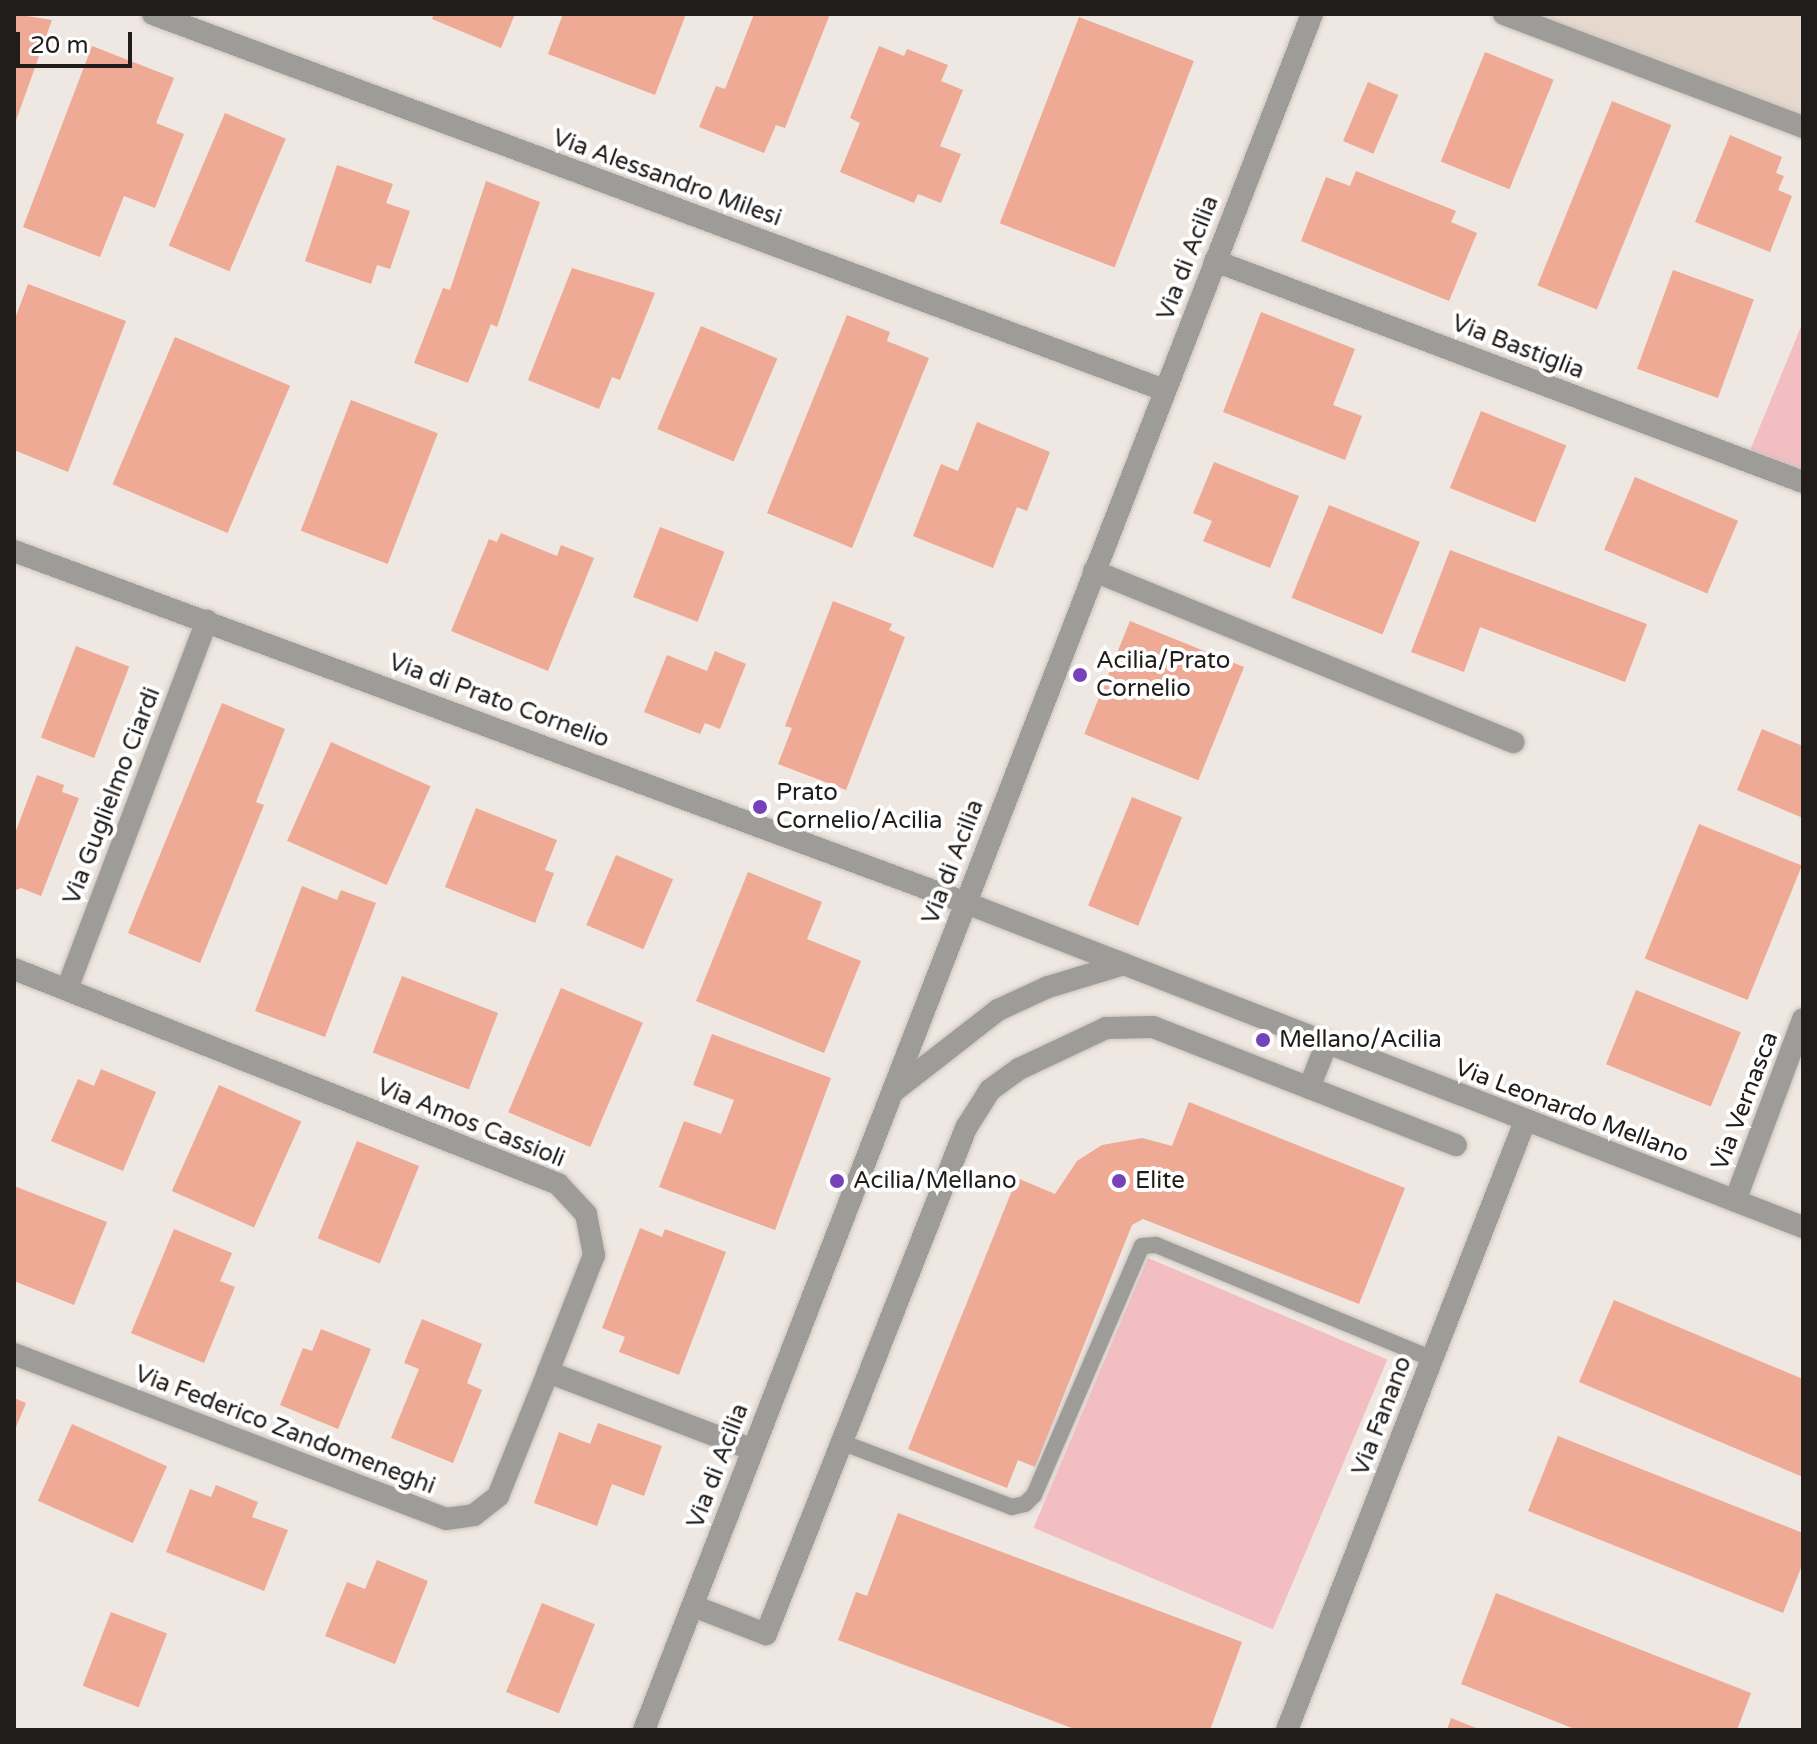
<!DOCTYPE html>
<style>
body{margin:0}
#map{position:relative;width:1817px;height:1744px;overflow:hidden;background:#efe7e1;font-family:"Varela Round",sans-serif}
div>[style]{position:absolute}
.built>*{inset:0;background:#e6d8cd}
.green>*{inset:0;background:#f3bec2;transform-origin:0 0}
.building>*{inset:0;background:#eeaa95;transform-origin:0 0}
.roads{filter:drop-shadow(0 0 2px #cac3bd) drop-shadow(0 0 2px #cac3bd)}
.service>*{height:16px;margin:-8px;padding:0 8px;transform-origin:8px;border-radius:8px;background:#9e9c99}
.minor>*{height:22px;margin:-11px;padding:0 11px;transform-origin:11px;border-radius:11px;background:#9e9c99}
.tertiary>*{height:22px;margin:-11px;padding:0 11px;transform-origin:11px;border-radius:11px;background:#9e9c99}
.dots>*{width:22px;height:22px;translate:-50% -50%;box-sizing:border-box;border:4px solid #fff;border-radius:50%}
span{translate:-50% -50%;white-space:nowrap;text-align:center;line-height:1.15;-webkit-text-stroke:8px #fff;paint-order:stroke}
.street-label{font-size:24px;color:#201d1b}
.poi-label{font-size:24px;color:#201d1b}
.left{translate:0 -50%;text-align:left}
.frame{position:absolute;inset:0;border:16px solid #201d1b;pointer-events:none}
.scale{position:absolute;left:16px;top:32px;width:116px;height:36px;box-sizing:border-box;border:4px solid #201d1b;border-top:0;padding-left:10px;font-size:24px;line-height:28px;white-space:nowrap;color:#201d1b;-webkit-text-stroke:6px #fff;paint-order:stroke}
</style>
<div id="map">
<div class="built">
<div style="clip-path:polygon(1505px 14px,1803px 14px,1803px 126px)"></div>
</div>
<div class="green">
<div style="clip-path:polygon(1803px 322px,1803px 482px,1746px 460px)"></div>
<div style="left:1148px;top:1258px;width:260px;height:293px;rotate:23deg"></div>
</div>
<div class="building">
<div style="clip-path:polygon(14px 14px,52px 20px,14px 126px)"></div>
<div style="clip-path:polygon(434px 14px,515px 14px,501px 48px,432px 19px)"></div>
<div style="clip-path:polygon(563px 14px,686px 14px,655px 95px,548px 54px)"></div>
<div style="clip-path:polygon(754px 14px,830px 14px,785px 128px,776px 125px,764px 153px,699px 127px,716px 86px,725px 89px)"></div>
<div style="left:1079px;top:17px;width:123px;height:221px;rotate:21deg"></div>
<div style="clip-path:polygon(92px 46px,174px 78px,156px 123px,184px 134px,155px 208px,124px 196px,100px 257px,23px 227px)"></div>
<div style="clip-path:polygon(879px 46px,904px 56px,907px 49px,948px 65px,941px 81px,963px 90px,940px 146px,961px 154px,941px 203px,918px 194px,914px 203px,840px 172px,860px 123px,850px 118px)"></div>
<div style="left:1485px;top:52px;width:74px;height:118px;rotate:22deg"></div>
<div style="left:1368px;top:82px;width:33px;height:64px;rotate:23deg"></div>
<div style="left:1612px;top:101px;width:64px;height:199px;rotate:22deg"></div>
<div style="left:225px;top:113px;width:66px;height:144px;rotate:23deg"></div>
<div style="clip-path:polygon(1730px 135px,1782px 157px,1776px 173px,1784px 176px,1778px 190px,1792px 196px,1770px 252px,1695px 222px)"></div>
<div style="clip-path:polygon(337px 165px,393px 184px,386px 203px,410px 211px,390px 269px,377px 265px,371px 284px,305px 261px)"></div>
<div style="clip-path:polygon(1356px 171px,1456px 211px,1451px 222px,1477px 233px,1449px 301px,1301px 241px,1326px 177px,1350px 186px)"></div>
<div style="clip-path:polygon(486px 181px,540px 202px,497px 327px,491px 324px,468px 383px,414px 363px,443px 288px,450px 290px)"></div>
<div style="clip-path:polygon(572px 268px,655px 293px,620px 380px,612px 377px,599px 409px,528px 380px)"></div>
<div style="left:1673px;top:270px;width:86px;height:105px;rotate:20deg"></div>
<div style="clip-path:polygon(28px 284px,126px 321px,68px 472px,14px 450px,14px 321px)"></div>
<div style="clip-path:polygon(1261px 312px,1355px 349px,1333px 405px,1362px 416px,1345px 460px,1223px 412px)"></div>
<div style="clip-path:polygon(847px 315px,890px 332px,887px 341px,929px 358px,852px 548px,767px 513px)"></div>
<div style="left:701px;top:326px;width:83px;height:112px;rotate:23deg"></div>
<div style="left:175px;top:337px;width:125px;height:160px;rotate:23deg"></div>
<div style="left:351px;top:400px;width:93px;height:140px;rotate:21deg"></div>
<div style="left:1481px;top:411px;width:92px;height:83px;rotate:22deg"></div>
<div style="clip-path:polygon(977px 422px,1050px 452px,1027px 511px,1017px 507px,993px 568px,913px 536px,941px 464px,958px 471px)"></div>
<div style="clip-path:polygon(1214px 462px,1299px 496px,1270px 568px,1203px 541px,1212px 521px,1193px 513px)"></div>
<div style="left:1635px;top:477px;width:112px;height:79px;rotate:23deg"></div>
<div style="left:1329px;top:505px;width:98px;height:100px;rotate:22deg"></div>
<div style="left:660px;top:527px;width:69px;height:75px;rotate:21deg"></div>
<div style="clip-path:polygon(501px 533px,557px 556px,561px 545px,594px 558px,548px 671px,451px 631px,489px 539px,497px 542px)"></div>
<div style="clip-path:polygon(1450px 550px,1647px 624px,1625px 682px,1480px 627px,1464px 672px,1411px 652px)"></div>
<div style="clip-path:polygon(833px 601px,892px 624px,889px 630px,905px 637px,846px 790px,778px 764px,792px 728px,785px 726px)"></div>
<div style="left:1130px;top:621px;width:123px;height:122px;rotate:22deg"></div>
<div style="left:76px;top:646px;width:57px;height:98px;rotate:21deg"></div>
<div style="clip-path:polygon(715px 651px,746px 664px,720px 729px,705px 723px,700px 734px,644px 712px,667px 655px,707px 671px)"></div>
<div style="clip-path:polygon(222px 703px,285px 729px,256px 802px,264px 805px,200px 963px,128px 933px)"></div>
<div style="clip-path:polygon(1762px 729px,1803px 746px,1803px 818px,1737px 790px)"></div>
<div style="left:331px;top:742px;width:109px;height:108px;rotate:24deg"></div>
<div style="clip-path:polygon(37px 775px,64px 785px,62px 792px,79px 798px,41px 896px,21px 888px,14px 891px,14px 836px)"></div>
<div style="left:1132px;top:797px;width:54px;height:117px;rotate:22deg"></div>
<div style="clip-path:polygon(476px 808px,557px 840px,545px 870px,554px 873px,535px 923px,445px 887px)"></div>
<div style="left:1699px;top:824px;width:111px;height:145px;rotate:22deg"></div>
<div style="left:616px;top:855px;width:62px;height:76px;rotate:23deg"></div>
<div style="clip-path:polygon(748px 872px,822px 902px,807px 939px,861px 961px,824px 1053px,696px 1001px)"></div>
<div style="clip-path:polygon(302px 886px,337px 900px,341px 890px,376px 903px,325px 1037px,255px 1011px)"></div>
<div style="left:402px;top:976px;width:103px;height:82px;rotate:21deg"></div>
<div style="left:561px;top:988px;width:89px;height:135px;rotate:23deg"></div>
<div style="left:1636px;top:990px;width:113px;height:80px;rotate:22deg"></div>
<div style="clip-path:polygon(712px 1034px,831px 1078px,775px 1230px,659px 1187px,684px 1121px,721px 1134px,734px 1100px,693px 1085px)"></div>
<div style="clip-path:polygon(101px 1069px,156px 1092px,123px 1171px,51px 1141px,78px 1079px,94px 1086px)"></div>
<div style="left:219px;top:1085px;width:90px;height:116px;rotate:24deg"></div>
<div style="clip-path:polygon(1189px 1102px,1405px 1188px,1359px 1304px,1143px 1219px,1132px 1225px,1035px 1467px,1018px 1460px,1007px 1488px,908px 1449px,1017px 1178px,1055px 1194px,1077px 1161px,1102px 1145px,1142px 1138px,1172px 1146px)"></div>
<div style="left:357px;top:1141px;width:67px;height:105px;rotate:22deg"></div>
<div style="clip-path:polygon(14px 1186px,107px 1222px,74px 1305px,14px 1281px)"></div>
<div style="clip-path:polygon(640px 1228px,662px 1237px,665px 1229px,726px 1252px,679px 1375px,619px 1352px,625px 1337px,602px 1328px)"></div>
<div style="clip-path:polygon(174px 1229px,232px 1253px,220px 1281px,235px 1287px,204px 1363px,131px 1333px)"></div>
<div style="clip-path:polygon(1614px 1300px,1803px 1379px,1803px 1477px,1579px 1382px)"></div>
<div style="clip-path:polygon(422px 1319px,482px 1344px,467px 1383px,482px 1390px,453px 1463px,391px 1438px,419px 1369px,404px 1363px)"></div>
<div style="clip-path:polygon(321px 1329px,371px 1349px,338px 1429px,280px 1405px,303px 1348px,312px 1351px)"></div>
<div style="clip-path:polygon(14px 1398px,26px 1403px,14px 1432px)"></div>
<div style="clip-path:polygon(598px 1423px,662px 1446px,644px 1496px,612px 1484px,597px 1526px,534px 1503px,559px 1432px,590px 1444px)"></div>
<div style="left:72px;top:1424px;width:104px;height:84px;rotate:24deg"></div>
<div style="clip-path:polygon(1558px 1436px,1803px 1533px,1803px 1563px,1783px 1613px,1528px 1511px)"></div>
<div style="clip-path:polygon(216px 1485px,258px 1502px,252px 1517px,288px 1530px,264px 1591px,166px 1552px,190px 1489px,211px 1497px)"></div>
<div style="clip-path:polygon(898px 1513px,1242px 1642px,1210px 1730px,1077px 1730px,838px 1640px,856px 1592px,867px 1596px)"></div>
<div style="clip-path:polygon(377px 1560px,428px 1581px,395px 1664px,325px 1636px,347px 1582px,365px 1589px)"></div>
<div style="clip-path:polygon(1496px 1593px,1751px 1693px,1737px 1730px,1577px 1730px,1461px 1684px)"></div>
<div style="left:542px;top:1603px;width:57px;height:96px;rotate:22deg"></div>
<div style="left:111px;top:1612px;width:60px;height:79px;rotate:21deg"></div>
<div style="clip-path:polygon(1451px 1718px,1481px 1730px,1447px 1730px)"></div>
</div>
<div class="roads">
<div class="service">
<div style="left:841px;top:1442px;width:183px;rotate:20.8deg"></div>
<div style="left:1012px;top:1507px;width:13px;rotate:-13deg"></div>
<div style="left:1025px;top:1504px;width:13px;rotate:-45deg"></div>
<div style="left:1034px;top:1495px;width:271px;rotate:-66.6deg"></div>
<div style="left:1142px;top:1246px;width:14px;rotate:-4deg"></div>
<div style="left:1156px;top:1245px;width:299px;rotate:22.4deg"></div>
</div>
<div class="minor">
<div style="left:153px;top:14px;width:1079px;rotate:20.4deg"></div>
<div style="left:1504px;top:14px;width:320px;rotate:20.7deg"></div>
<div style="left:1215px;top:261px;width:628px;rotate:20.6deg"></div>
<div style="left:1094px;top:571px;width:453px;rotate:22.2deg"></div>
<div style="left:966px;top:903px;width:898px;rotate:21.16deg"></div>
<div style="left:14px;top:969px;width:585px;rotate:21.56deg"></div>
<div style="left:558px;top:1184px;width:41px;rotate:47deg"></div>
<div style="left:586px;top:1214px;width:42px;rotate:79deg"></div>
<div style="left:594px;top:1255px;width:126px;rotate:111.5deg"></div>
<div style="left:548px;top:1372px;width:217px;rotate:20.8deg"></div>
<div style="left:67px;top:989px;width:394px;rotate:-69.2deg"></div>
<div style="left:1309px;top:1088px;width:48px;rotate:-68.2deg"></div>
<div style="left:894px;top:1091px;width:132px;rotate:-37.9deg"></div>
<div style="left:998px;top:1010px;width:55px;rotate:-24.7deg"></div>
<div style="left:1048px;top:987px;width:79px;rotate:-16.8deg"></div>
<div style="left:1735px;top:1201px;width:194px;rotate:-69.5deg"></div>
<div style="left:14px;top:1354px;width:462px;rotate:20.9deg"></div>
<div style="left:446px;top:1519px;width:28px;rotate:-8deg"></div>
<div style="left:474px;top:1515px;width:31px;rotate:-38deg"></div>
<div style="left:498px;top:1496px;width:134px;rotate:-68deg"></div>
<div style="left:693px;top:1606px;width:78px;rotate:21deg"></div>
<div style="left:766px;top:1634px;width:544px;rotate:-68.43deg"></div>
<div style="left:966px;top:1128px;width:45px;rotate:-57.7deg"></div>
<div style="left:990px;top:1090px;width:36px;rotate:-36deg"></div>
<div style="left:1019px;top:1069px;width:96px;rotate:-25.2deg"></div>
<div style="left:1106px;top:1028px;width:47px;rotate:-1.2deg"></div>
<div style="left:1153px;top:1027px;width:325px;rotate:21.3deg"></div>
<div style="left:1287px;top:1730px;width:654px;rotate:-68.65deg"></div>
</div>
<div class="tertiary">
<div style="left:14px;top:551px;width:1015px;rotate:20.29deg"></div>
<div style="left:644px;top:1730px;width:1841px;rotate:-68.73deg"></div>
</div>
</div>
<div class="dots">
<div style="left:1080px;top:675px;background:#7642b9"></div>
<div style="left:760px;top:807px;background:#7642b9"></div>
<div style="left:1263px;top:1040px;background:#7642b9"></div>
<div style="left:837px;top:1181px;background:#7642b9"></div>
<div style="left:1119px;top:1181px;background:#7642b9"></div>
</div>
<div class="street-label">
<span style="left:667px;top:178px;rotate:20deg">Via Alessandro Milesi</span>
<span style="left:1188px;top:258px;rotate:-69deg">Via di Acilia</span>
<span style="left:1518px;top:347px;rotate:21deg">Via Bastiglia</span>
<span style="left:499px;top:701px;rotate:20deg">Via di Prato Cornelio</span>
<span style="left:112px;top:796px;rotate:-69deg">Via Guglielmo Ciardi</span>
<span style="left:953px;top:862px;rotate:-69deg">Via di Acilia</span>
<span style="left:1745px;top:1101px;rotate:-69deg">Via Vernasca</span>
<span style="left:1572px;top:1111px;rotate:21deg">Via Leonardo Mellano</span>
<span style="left:471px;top:1123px;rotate:22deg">Via Amos Cassioli</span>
<span style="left:1382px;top:1416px;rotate:-69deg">Via Fanano</span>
<span style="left:285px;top:1430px;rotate:21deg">Via Federico Zandomeneghi</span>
<span style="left:718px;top:1466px;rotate:-69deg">Via di Acilia</span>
</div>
<div class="poi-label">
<span class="left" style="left:1096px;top:675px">Acilia/Prato<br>Cornelio</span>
<span class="left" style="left:776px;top:807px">Prato<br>Cornelio/Acilia</span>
<span class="left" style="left:1279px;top:1040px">Mellano/Acilia</span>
<span class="left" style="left:853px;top:1181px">Acilia/Mellano</span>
<span class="left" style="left:1135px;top:1181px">Elite</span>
</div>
<div class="frame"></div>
<div class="scale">20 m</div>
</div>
